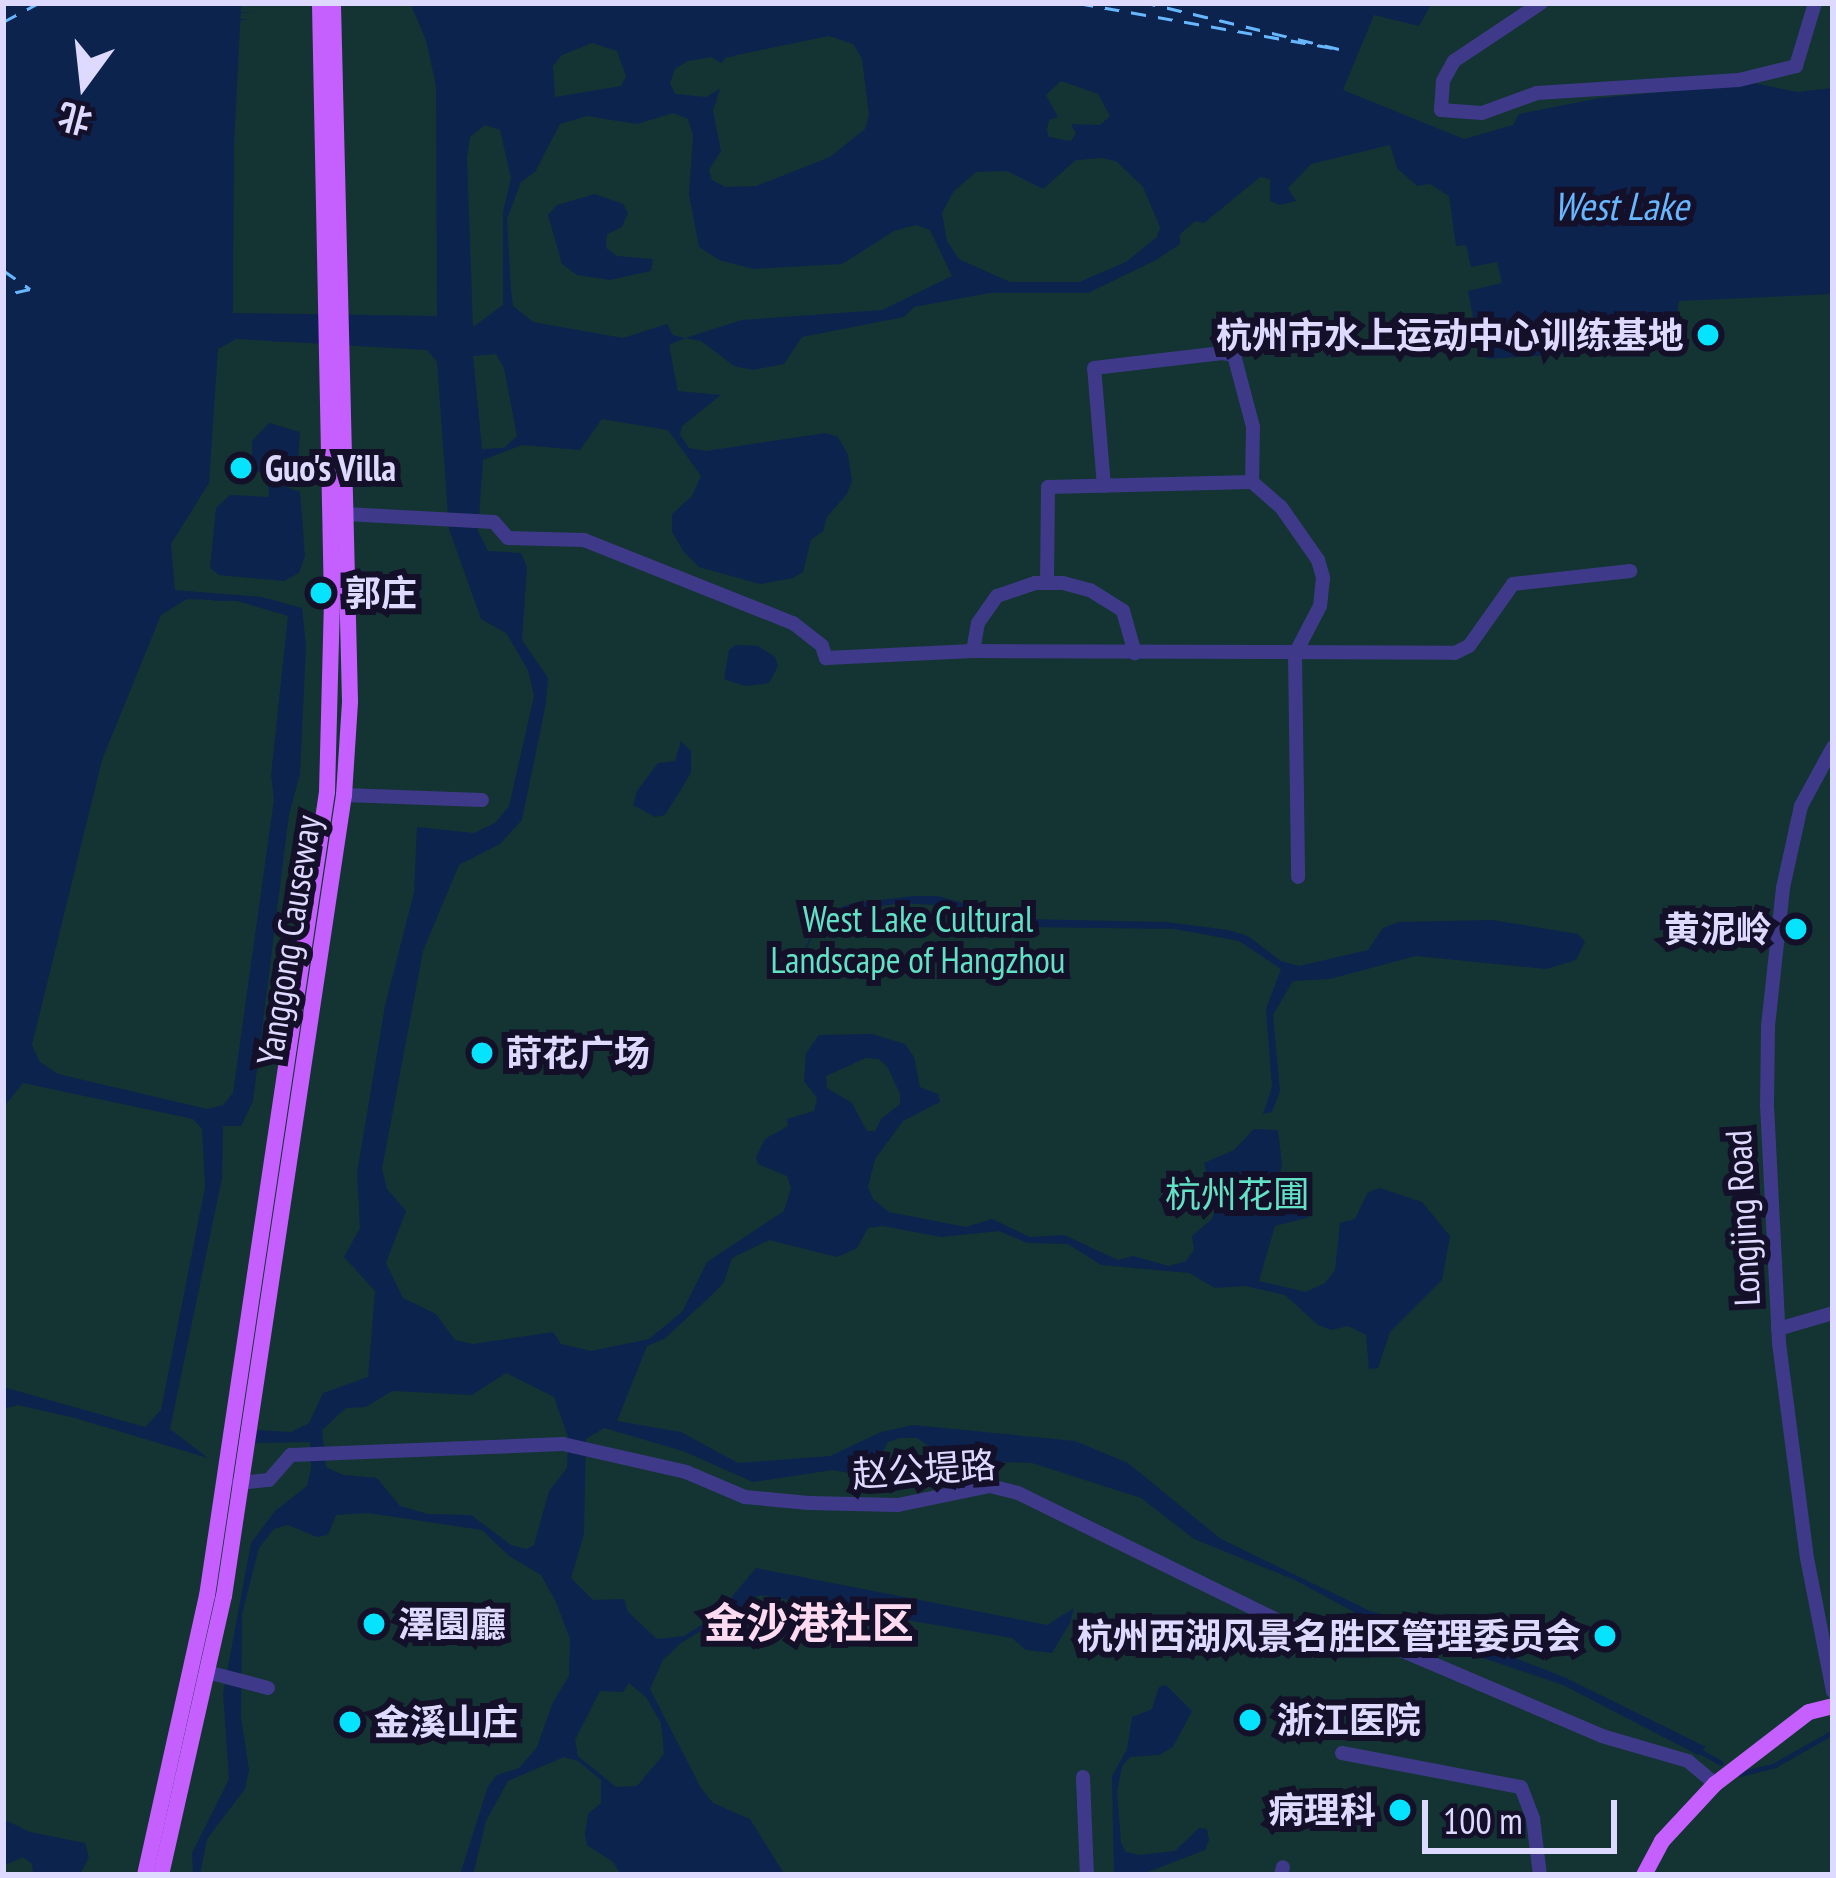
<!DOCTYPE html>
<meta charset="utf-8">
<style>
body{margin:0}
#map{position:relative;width:1836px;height:1878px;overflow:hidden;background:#15102a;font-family:"PT Sans Narrow","Noto Sans SC",sans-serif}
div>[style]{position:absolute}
.green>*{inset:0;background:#133433;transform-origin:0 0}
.water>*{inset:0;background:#0c234d}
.stream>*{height:4.5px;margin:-2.25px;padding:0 2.25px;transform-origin:2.25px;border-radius:2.25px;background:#0c234d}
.ferry>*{height:3px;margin-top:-1.5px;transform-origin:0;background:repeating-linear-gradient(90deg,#67b7ff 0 15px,transparent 0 27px)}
.minor>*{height:14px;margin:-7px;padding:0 7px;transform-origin:7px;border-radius:7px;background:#3e3a89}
.major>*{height:16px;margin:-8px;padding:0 8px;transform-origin:8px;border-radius:8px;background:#c560ff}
.dots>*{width:33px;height:33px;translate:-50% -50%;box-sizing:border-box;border:6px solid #15102a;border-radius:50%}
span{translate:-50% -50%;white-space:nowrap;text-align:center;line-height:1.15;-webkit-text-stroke:12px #15102a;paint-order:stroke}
.poi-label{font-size:36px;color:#ded9ff;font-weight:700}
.right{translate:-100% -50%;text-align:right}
.left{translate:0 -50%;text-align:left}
.park-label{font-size:36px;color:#61e2c4}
.street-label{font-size:36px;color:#ded9ff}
.water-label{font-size:39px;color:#67b7ff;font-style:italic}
.quarter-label{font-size:42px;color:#ffdbf1;font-weight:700}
.frame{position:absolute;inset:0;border:6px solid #ded9ff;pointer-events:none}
.north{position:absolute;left:24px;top:24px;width:120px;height:120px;-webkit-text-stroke:9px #15102a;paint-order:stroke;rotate:195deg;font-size:33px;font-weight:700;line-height:48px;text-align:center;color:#ded9ff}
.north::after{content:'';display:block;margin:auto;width:42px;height:54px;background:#ded9ff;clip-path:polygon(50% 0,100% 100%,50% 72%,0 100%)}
.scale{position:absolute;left:1422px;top:1800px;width:195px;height:54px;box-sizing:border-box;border:6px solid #ded9ff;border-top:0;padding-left:15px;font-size:36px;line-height:42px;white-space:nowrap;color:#ded9ff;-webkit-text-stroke:9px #15102a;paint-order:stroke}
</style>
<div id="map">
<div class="green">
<div style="left:3px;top:3px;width:1830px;height:1872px"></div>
</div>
<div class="water">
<div style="clip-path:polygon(evenodd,3px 3px,247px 3px,241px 5px,234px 145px,233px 313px,437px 316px,436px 86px,426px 40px,410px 3px,1432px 3px,1419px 26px,1374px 15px,1343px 90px,1464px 139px,1513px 125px,1519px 114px,1600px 98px,1754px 83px,1797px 92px,1833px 88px,1833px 294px,1679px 301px,1674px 332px,1635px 333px,1631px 316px,1596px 321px,1594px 352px,1489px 359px,1480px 355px,1468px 291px,1502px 283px,1497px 262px,1471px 267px,1466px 245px,1456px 246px,1449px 196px,1430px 184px,1417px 186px,1397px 168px,1390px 145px,1311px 164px,1288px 188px,1296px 201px,1280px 205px,1270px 201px,1270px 179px,1260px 177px,1204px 223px,1195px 221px,1180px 234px,1180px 244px,1156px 260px,1088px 293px,989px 293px,914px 307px,904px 317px,802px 337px,784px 364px,753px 370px,734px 366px,701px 341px,685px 338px,669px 345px,678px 391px,721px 395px,682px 426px,680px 435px,689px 448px,706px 451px,825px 433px,838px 437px,848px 455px,852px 481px,847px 494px,827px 517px,823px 531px,811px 540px,803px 572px,793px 578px,760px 584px,699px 567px,684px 552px,672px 532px,672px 514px,692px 496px,701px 476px,668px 430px,602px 419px,580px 450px,522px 445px,483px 460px,478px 531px,488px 551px,521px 553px,527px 567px,522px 640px,548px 678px,546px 703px,522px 820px,500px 844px,459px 865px,423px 951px,382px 1169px,387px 1189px,406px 1211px,386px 1263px,403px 1298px,436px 1314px,455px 1340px,473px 1344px,553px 1332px,561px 1344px,591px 1351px,649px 1339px,682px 1312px,707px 1262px,784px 1211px,791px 1188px,787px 1176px,758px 1164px,756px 1157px,765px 1139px,788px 1126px,787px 1119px,814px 1111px,817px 1098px,804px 1081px,806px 1053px,819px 1035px,872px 1034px,905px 1044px,914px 1057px,920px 1087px,938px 1094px,940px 1102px,903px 1121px,875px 1159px,868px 1187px,873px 1199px,889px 1212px,966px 1227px,992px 1219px,1030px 1237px,1064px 1235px,1118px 1260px,1133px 1256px,1169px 1266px,1186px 1261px,1194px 1250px,1192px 1236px,1212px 1219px,1216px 1207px,1204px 1163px,1234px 1150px,1254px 1129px,1278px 1130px,1282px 1164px,1275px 1194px,1281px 1206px,1310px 1217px,1275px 1226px,1259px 1281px,1306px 1292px,1325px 1283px,1335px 1270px,1340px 1223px,1355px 1219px,1368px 1192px,1380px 1188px,1422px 1202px,1450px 1236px,1442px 1280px,1390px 1332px,1378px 1368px,1369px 1369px,1366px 1335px,1348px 1326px,1331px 1330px,1318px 1325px,1285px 1295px,1245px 1286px,1215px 1288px,1189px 1273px,1101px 1265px,1068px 1244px,1027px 1243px,999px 1231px,941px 1237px,883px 1226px,868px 1228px,857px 1248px,837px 1257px,769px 1240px,732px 1258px,724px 1282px,713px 1294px,664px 1339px,647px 1346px,617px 1421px,681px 1432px,738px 1463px,830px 1456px,881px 1432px,913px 1425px,1075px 1441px,1128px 1463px,1221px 1539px,1370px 1611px,1440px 1629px,1564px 1677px,1706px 1747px,1698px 1755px,1563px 1685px,1365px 1618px,1295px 1580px,1194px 1539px,1141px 1498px,1032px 1463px,962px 1461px,933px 1469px,936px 1457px,930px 1447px,917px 1438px,900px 1438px,888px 1442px,879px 1460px,902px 1477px,923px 1477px,907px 1484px,833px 1470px,753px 1482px,683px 1451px,604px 1428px,586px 1439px,584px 1534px,571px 1578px,593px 1600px,624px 1599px,628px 1612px,657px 1639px,684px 1636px,716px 1616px,756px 1568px,1047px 1625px,1074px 1608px,1070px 1623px,1052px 1653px,1026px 1650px,1012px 1638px,760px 1595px,681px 1643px,663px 1660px,650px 1689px,701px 1788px,713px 1803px,750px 1819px,785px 1875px,621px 1875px,613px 1862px,587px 1845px,585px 1834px,588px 1814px,601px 1803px,601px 1780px,578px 1761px,564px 1757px,508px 1781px,486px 1821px,473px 1875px,460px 1875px,488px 1786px,497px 1775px,519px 1768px,537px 1747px,553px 1702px,569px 1676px,570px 1639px,556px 1602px,541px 1575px,509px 1556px,482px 1530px,368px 1513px,336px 1515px,328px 1535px,317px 1537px,288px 1525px,274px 1529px,259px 1548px,242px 1614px,241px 1716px,249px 1770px,245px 1789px,207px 1839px,200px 1875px,193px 1875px,192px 1853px,229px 1779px,223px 1693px,251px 1543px,275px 1511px,307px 1486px,311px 1468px,310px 1442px,251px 1443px,253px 1430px,291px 1432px,309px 1423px,323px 1393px,368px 1377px,375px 1291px,344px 1257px,360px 1228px,357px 1173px,385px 1006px,414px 892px,417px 827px,474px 833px,495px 823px,509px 806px,534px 696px,528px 670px,506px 633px,481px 619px,449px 529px,437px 362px,427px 350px,236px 339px,218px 349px,209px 483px,171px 544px,175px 590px,262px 597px,302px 608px,306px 646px,300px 774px,289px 815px,253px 1101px,241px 1126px,223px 1126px,222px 1178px,170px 1429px,208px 1458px,75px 1418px,18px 1405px,3px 1409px,3px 1387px,145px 1427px,161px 1410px,205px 1187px,202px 1129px,193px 1119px,23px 1083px,3px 1108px,3px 3px,829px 36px,853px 44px,862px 59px,869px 115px,865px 129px,830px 157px,756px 186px,725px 187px,712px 180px,709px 170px,721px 151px,713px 110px,720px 89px,706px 97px,675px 94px,670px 83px,675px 69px,688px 61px,711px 57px,721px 63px,727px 57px,829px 36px,3px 3px,592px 43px,617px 51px,626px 76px,621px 86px,555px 97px,553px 66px,562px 55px,592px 43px,3px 3px,1061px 81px,1098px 94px,1110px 116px,1100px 125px,1071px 124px,1076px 133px,1071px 141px,1049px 137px,1047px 130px,1049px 120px,1058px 117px,1046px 95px,1061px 81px,3px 3px,673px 113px,688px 119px,693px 135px,689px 194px,699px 247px,719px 260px,754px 269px,842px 264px,894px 231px,916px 225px,930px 230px,952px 276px,882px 310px,742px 320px,685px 338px,673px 335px,667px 324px,623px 338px,533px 322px,513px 306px,511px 290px,507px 219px,521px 182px,535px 172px,560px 124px,587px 116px,637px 124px,673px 113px,3px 3px,485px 125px,500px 130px,511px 178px,503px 212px,503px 305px,473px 327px,467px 158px,470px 137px,485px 125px,3px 3px,1102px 158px,1116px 161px,1143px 187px,1160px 227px,1157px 237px,1126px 262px,1079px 282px,1010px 282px,959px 259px,947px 241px,942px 213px,954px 191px,976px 172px,1007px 171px,1043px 189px,1076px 160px,1102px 158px,3px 3px,496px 354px,504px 368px,517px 436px,504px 448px,482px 449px,473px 356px,496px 354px,3px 3px,187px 599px,237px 601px,288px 616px,271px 775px,274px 799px,233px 1093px,223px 1105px,207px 1109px,58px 1074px,40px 1062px,32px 1045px,102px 760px,161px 615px,187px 599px,3px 3px,866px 1058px,879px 1059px,888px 1068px,900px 1094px,900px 1104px,881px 1119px,875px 1131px,867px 1131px,852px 1103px,827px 1088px,826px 1076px,866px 1058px,3px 3px,506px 1373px,554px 1397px,568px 1437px,567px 1468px,549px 1491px,534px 1545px,526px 1549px,511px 1545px,471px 1515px,428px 1514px,400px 1506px,377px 1478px,343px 1475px,326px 1467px,322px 1430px,346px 1408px,366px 1407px,392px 1391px,472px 1395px,506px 1373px,3px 3px,629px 1683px,646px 1697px,661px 1723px,664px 1754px,637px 1786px,616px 1787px,578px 1756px,575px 1740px,600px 1691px,623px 1692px,629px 1683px)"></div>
<div style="clip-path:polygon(595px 194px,623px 204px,628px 213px,622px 227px,607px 234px,606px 248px,617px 256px,653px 259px,651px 271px,610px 280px,577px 275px,562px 264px,548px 215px,557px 205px)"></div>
<div style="clip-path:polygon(269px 423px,300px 432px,298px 464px,283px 463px,273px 474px,275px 483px,300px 492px,305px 556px,299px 573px,284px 581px,219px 575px,210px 568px,216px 508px,230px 495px,269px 497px,267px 471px,252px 472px,252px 441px)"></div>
<div style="clip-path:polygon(736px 645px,758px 646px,775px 657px,778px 666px,769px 683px,745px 686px,724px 679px,729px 650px)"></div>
<div style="clip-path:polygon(681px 741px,691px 751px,691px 773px,665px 815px,655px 817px,633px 805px,637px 791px,658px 763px,675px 761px)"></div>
<div style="clip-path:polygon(915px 896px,938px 896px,1022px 919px,1166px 922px,1228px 930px,1248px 936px,1281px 961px,1299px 966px,1368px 950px,1383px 928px,1399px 922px,1492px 920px,1578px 934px,1585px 942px,1576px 960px,1546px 969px,1416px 956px,1330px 979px,1293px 981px,1273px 1015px,1280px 1091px,1272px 1112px,1263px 1114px,1272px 1087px,1266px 1009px,1281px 969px,1239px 941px,1175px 929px,1028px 927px,952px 906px,901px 903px,843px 912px,818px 924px,790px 984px,820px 914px,853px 903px)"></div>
<div style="clip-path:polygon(1166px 1685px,1192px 1711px,1173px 1747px,1159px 1755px,1130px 1757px,1122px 1766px,1117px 1792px,1121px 1843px,1126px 1852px,1140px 1855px,1175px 1851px,1199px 1828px,1207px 1829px,1209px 1840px,1205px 1850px,1140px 1875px,1114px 1875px,1112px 1776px,1127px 1749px,1132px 1717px,1152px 1709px,1159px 1687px)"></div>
<div style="clip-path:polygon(3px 1819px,30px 1832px,85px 1843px,89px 1857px,80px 1875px,33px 1875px,32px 1864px,23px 1857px,3px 1866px)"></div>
</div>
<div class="stream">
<div style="left:1698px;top:1750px;width:26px;rotate:29deg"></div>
<div style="left:1740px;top:1774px;width:36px;rotate:-14deg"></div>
<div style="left:1775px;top:1765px;width:67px;rotate:-29.6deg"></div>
</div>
<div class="ferry">
<div style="left:1078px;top:3px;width:265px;rotate:10deg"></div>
<div style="left:1339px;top:49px;width:196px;rotate:-166.5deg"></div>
<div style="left:3px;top:22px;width:40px;rotate:-28deg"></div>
<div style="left:3px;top:270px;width:33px;rotate:35deg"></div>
<div style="left:30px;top:289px;width:28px;rotate:167deg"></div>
</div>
<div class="minor">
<div style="left:1541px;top:3px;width:105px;rotate:146.3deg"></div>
<div style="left:1454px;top:61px;width:23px;rotate:119deg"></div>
<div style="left:1443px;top:81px;width:29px;rotate:94deg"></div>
<div style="left:1441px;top:110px;width:41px;rotate:4.2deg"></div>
<div style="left:1482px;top:113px;width:59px;rotate:-20deg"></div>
<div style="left:1537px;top:93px;width:202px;rotate:-3.7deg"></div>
<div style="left:1739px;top:80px;width:59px;rotate:-13.8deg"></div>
<div style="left:1796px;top:66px;width:66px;rotate:-73.2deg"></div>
<div style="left:1104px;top:486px;width:118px;rotate:-94.8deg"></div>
<div style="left:1094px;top:368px;width:129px;rotate:-6.7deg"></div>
<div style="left:1222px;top:353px;width:12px;rotate:9deg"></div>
<div style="left:1234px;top:355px;width:74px;rotate:75.2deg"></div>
<div style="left:1253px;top:427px;width:55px;rotate:91deg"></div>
<div style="left:346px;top:514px;width:148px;rotate:3.1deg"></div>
<div style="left:494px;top:522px;width:21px;rotate:49deg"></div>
<div style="left:508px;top:538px;width:76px;rotate:1.5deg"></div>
<div style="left:584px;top:540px;width:225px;rotate:21.7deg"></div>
<div style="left:793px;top:623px;width:37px;rotate:38deg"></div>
<div style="left:822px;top:646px;width:13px;rotate:72deg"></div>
<div style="left:826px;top:658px;width:147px;rotate:-2.7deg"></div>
<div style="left:973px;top:651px;width:482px;rotate:0.2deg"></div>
<div style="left:1455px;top:653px;width:16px;rotate:-27deg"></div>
<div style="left:1469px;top:646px;width:76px;rotate:-54.6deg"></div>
<div style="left:1513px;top:584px;width:118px;rotate:-6.3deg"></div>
<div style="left:1047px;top:583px;width:96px;rotate:-89.4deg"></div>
<div style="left:1048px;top:487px;width:204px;rotate:-1.4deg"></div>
<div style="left:1252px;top:482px;width:38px;rotate:41deg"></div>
<div style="left:1281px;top:507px;width:65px;rotate:55.1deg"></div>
<div style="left:1318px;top:560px;width:19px;rotate:74deg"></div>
<div style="left:1323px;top:578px;width:28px;rotate:96deg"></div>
<div style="left:1320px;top:606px;width:54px;rotate:117.5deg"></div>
<div style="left:1295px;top:654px;width:223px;rotate:89.2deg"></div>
<div style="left:973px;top:651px;width:28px;rotate:-80deg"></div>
<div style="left:978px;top:623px;width:33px;rotate:-55deg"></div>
<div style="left:997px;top:596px;width:40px;rotate:-18.9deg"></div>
<div style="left:1035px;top:583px;width:28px"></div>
<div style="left:1063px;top:583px;width:28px;rotate:15deg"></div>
<div style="left:1090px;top:590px;width:39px;rotate:32deg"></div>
<div style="left:1123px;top:611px;width:44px;rotate:74.1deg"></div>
<div style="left:1833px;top:747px;width:67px;rotate:118.5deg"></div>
<div style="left:1801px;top:806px;width:84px;rotate:102.4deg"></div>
<div style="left:1783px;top:888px;width:139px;rotate:96.2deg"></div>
<div style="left:1768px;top:1026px;width:79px;rotate:90.7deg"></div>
<div style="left:1767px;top:1105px;width:238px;rotate:87.1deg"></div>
<div style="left:1779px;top:1343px;width:217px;rotate:82.6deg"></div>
<div style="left:1807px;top:1558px;width:136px;rotate:79deg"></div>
<div style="left:344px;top:795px;width:138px;rotate:2.1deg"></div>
<div style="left:1778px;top:1329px;width:57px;rotate:-16.2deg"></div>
<div style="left:239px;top:1483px;width:30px;rotate:-6deg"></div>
<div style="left:269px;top:1480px;width:33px;rotate:-49deg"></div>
<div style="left:291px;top:1455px;width:272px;rotate:-2.3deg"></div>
<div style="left:563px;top:1444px;width:126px;rotate:12.8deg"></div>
<div style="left:686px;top:1472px;width:64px;rotate:23deg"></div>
<div style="left:745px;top:1497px;width:64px;rotate:5.4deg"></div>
<div style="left:809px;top:1503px;width:89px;rotate:1.3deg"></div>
<div style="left:898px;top:1505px;width:94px;rotate:-11.7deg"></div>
<div style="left:990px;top:1486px;width:29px;rotate:14deg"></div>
<div style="left:1018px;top:1493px;width:303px;rotate:26.1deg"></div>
<div style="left:1290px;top:1626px;width:116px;rotate:12.5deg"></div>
<div style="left:1403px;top:1651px;width:216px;rotate:23.1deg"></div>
<div style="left:1602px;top:1736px;width:90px;rotate:16.2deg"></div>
<div style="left:1688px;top:1761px;width:35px;rotate:40deg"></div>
<div style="left:207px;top:1672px;width:63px;rotate:14.7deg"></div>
<div style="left:1342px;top:1753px;width:182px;rotate:10.8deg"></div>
<div style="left:1521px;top:1787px;width:34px;rotate:69deg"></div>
<div style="left:1533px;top:1819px;width:56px;rotate:82.9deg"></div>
<div style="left:1083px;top:1777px;width:98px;rotate:87.7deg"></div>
<div style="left:1281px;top:1875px;width:8px;rotate:-76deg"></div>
</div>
<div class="major">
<div style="left:145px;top:1875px;width:286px;rotate:-77.5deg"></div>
<div style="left:207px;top:1596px;width:813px;rotate:-81.51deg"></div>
<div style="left:327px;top:792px;width:189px;rotate:-88.5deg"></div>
<div style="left:332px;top:603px;width:600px;rotate:-91.15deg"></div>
<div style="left:161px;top:1875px;width:286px;rotate:-77.3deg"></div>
<div style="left:224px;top:1596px;width:810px;rotate:-81.48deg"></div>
<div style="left:344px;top:795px;width:94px;rotate:-86.3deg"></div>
<div style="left:350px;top:701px;width:698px;rotate:-91.4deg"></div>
<div style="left:1644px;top:1875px;width:38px;rotate:-62deg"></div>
<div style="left:1662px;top:1841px;width:78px;rotate:-47.1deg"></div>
<div style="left:1715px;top:1784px;width:118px;rotate:-37.5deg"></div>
<div style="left:1809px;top:1712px;width:25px;rotate:-14deg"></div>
</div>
<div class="dots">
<div style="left:1708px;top:335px;background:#05e3ff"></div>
<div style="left:241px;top:468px;background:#05e3ff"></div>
<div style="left:321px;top:593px;background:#05e3ff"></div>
<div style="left:1796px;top:929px;background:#05e3ff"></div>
<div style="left:482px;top:1053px;background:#05e3ff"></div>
<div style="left:374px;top:1624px;background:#05e3ff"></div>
<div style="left:1605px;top:1636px;background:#05e3ff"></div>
<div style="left:1250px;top:1720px;background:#05e3ff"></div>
<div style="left:350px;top:1722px;background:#05e3ff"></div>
<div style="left:1400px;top:1810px;background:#05e3ff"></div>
</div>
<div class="poi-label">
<span class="right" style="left:1684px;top:335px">杭州市水上运动中心训练基地</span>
<span class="left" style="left:265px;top:468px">Guo's Villa</span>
<span class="left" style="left:345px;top:593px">郭庄</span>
<span class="right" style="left:1772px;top:929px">黄泥岭</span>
<span class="left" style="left:506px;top:1053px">莳花广场</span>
<span class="left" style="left:398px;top:1624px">澤園廳</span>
<span class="right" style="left:1581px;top:1636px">杭州西湖风景名胜区管理委员会</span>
<span class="left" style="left:1277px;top:1720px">浙江医院</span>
<span class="left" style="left:374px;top:1722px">金溪山庄</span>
<span class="right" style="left:1376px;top:1810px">病理科</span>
</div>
<div class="park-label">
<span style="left:918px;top:939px">West Lake Cultural<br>Landscape of Hangzhou</span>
<span style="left:1237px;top:1194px">杭州花圃</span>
</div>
<div class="street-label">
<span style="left:288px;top:940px;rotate:-81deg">Yanggong Causeway</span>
<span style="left:1742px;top:1218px;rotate:-93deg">Longjing Road</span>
<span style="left:924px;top:1469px;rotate:-4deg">赵公堤路</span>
</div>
<div class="water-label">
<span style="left:1621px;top:206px">West Lake</span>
</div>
<div class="quarter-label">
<span style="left:809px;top:1623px">金沙港社区</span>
</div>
<div class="frame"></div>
<div class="north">北</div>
<div class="scale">100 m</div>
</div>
